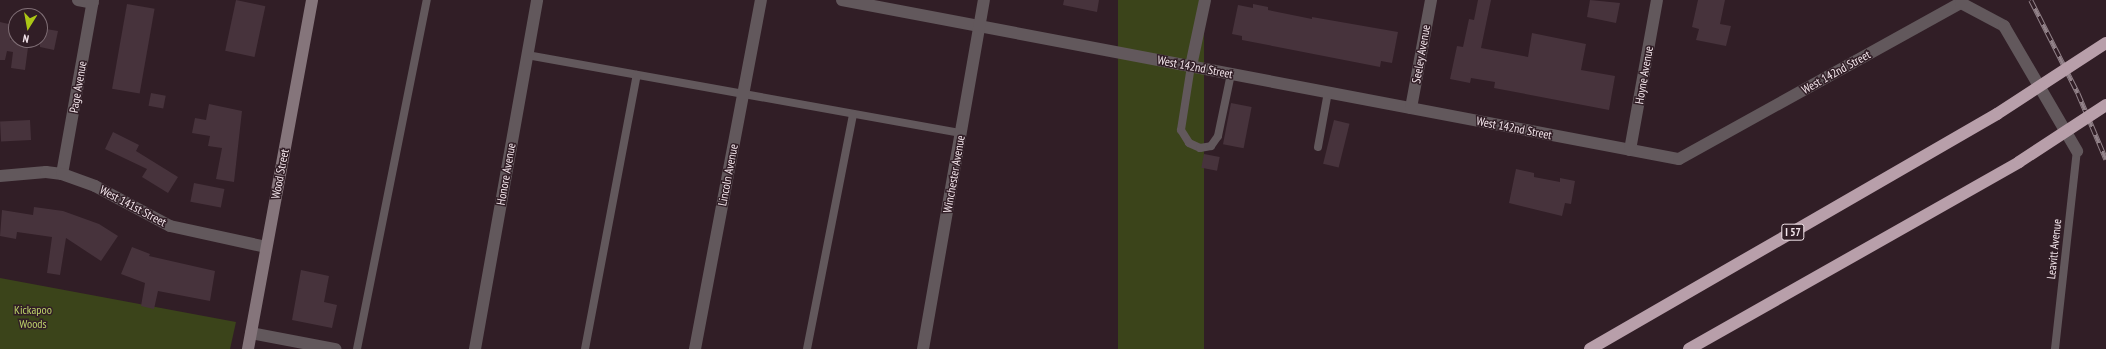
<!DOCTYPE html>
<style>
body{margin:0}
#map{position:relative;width:2106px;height:349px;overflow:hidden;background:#311e26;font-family:"PT Sans Narrow",sans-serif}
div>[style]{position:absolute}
.green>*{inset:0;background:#3b441a;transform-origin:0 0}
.building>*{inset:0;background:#47333c;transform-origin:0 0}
.lane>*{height:8px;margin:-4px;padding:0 4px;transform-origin:4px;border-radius:4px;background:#62585c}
.street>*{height:12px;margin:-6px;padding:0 6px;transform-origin:6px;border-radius:6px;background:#62585c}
.secondary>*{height:12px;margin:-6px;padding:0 6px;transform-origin:6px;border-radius:6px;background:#85757b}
.highway>*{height:12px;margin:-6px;padding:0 6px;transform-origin:6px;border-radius:6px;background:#b89faa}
.rail>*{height:4.5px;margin-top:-2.25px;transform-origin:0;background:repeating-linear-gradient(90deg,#311e26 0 9px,#928289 0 18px);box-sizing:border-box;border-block:1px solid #928289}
.highway-bridge>*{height:12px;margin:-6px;padding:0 6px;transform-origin:6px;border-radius:6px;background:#b89faa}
span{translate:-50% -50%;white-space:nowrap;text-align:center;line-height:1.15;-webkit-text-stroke:3px #311e26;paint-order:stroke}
.shield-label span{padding:1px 3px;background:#311e26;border:1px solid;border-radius:3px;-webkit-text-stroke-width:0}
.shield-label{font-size:11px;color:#f4e6ec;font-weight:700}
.street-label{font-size:12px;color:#f4e6ec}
.park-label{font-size:12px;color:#bdd369}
.north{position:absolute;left:8px;top:8px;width:40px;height:40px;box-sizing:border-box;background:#311e26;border:1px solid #7f6e75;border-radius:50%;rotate:191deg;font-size:11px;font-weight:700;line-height:16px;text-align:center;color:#f4e6ec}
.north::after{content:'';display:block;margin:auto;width:14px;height:18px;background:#abc616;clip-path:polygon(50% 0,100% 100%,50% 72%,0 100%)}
</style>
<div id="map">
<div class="green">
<div style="left:1118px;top:0;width:86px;height:355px"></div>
<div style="clip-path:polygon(0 278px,236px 322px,230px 349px,0 349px)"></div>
</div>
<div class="building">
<div style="left:236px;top:0;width:30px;height:52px;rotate:12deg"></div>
<div style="clip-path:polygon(1064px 0,1099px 0,1097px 12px,1063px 5px)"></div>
<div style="clip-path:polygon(1478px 0,1491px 0,1481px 48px,1528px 57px,1532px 33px,1586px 44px,1581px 70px,1615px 76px,1609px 110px,1494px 88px,1495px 82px,1471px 78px,1470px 83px,1450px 79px,1457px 46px,1463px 47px,1469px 19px,1474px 20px)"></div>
<div style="clip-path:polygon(1590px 0,1620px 3px,1616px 23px,1587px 17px)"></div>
<div style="clip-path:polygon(1698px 0,1725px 0,1720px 24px,1731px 26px,1726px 46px,1696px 40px,1699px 29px,1692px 27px)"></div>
<div style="left:127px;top:4px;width:28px;height:86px;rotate:10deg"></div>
<div style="clip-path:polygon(1253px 4px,1268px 7px,1268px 10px,1312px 19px,1312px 17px,1398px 32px,1392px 63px,1381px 61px,1380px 67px,1242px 40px,1242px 36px,1232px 34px,1238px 5px,1253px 8px)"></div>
<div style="clip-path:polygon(0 22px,13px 25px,10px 40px,29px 40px,25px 70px,11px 68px,13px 52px,7px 51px,5px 60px,0 60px)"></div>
<div style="clip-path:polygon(40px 28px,58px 31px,54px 50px,40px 47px)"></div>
<div style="left:151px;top:93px;width:15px;height:13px;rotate:11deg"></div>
<div style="left:1231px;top:103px;width:21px;height:42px;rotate:11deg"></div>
<div style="clip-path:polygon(209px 104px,242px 111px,234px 182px,216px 179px,222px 148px,208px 146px,210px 136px,192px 133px,195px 118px,206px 120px)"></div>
<div style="left:30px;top:120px;width:20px;height:30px;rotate:87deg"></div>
<div style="left:1334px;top:120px;width:16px;height:45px;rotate:14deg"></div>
<div style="clip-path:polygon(113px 132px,139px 145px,136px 151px,178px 177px,168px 193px,142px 177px,147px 169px,105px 149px)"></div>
<div style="left:1204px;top:154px;width:16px;height:14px;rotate:11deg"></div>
<div style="clip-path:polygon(1516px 169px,1534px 173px,1534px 177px,1560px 182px,1560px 178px,1575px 181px,1571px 204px,1565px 203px,1562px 216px,1509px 203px)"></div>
<div style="left:194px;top:183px;width:31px;height:19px;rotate:11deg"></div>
<div style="clip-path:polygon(34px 207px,63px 211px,99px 224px,118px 236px,101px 261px,66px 238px,60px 275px,47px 273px,52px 237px,17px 232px,16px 239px,0 236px,2px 210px,33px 215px)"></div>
<div style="clip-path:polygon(132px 247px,150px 254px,149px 256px,215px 271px,210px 301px,158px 291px,154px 309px,141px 306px,145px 283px,121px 274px)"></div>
<div style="clip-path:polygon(301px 270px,329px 276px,324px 302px,337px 305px,332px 328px,292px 320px)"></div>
</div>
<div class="lane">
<div style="left:527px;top:55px;width:441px;rotate:10.2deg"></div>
<div style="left:1191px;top:66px;width:65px;rotate:98.9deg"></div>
<div style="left:1181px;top:130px;width:15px;rotate:58deg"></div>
<div style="left:1189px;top:143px;width:12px;rotate:24deg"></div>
<div style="left:1200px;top:148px;width:11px;rotate:-10deg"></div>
<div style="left:1211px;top:146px;width:12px;rotate:-55deg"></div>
<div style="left:1218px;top:136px;width:63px;rotate:-78.2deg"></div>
<div style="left:1318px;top:147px;width:56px;rotate:-79.7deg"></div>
<div style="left:357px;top:349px;width:356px;rotate:-78.7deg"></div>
<div style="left:585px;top:349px;width:279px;rotate:-79.3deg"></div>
<div style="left:807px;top:349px;width:239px;rotate:-78.9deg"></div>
<div style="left:2055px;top:349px;width:199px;rotate:-83.7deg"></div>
</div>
<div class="street">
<div style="left:78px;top:0;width:15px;rotate:11deg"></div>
<div style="left:842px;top:0;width:852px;rotate:10.76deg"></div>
<div style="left:1679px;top:159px;width:322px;rotate:-29deg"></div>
<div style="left:1961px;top:3px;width:49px;rotate:28.1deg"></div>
<div style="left:2004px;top:26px;width:145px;rotate:59.7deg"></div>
<div style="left:1191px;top:66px;width:67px;rotate:-78deg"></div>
<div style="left:1411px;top:108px;width:110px;rotate:-79.5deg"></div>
<div style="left:1630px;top:150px;width:152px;rotate:-79.8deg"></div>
<div style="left:62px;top:174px;width:177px;rotate:-79.9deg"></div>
<div style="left:0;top:176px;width:46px;rotate:-5deg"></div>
<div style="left:46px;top:172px;width:16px;rotate:7deg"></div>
<div style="left:62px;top:174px;width:35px;rotate:20deg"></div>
<div style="left:95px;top:186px;width:85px;rotate:28.1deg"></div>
<div style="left:170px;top:226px;width:98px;rotate:12.3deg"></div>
<div style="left:251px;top:333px;width:86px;rotate:10.8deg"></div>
<div style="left:475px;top:349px;width:354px;rotate:-79.9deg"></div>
<div style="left:695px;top:349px;width:355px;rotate:-79.3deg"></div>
<div style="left:923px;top:349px;width:354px;rotate:-80.1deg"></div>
</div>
<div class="secondary">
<div style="left:248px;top:349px;width:355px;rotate:-79.6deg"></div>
</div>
<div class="highway">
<div style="left:1590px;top:349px;width:470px;rotate:-30deg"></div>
<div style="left:1689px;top:349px;width:379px;rotate:-29.5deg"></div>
</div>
<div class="rail">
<div style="left:2031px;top:0;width:104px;rotate:63.2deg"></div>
<div style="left:2078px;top:93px;width:72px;rotate:67deg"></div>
</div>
<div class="highway-bridge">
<div style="left:1997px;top:114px;width:130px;rotate:-33.1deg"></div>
<div style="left:2019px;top:162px;width:104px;rotate:-33.2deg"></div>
</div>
<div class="shield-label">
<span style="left:1793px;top:232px">I 57</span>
</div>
<div class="street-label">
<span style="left:1421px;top:54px;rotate:-80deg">Seeley Avenue</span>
<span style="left:1195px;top:67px;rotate:11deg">West 142nd Street</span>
<span style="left:1836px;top:72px;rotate:-29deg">West 142nd Street</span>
<span style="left:1644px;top:75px;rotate:-80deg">Hoyne Avenue</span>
<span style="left:78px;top:87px;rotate:-80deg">Page Avenue</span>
<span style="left:1514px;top:128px;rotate:11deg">West 142nd Street</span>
<span style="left:280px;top:174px;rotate:-79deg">Wood Street</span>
<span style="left:506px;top:174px;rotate:-80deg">Honore Avenue</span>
<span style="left:954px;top:174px;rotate:-80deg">Winchester Avenue</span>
<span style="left:728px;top:175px;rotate:-79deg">Lincoln Avenue</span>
<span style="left:133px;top:206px;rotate:28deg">West 141st Street</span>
<span style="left:2054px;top:249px;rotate:-84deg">Leavitt Avenue</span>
</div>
<div class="park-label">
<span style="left:33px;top:317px">Kickapoo<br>Woods</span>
</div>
<div class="north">N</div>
</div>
